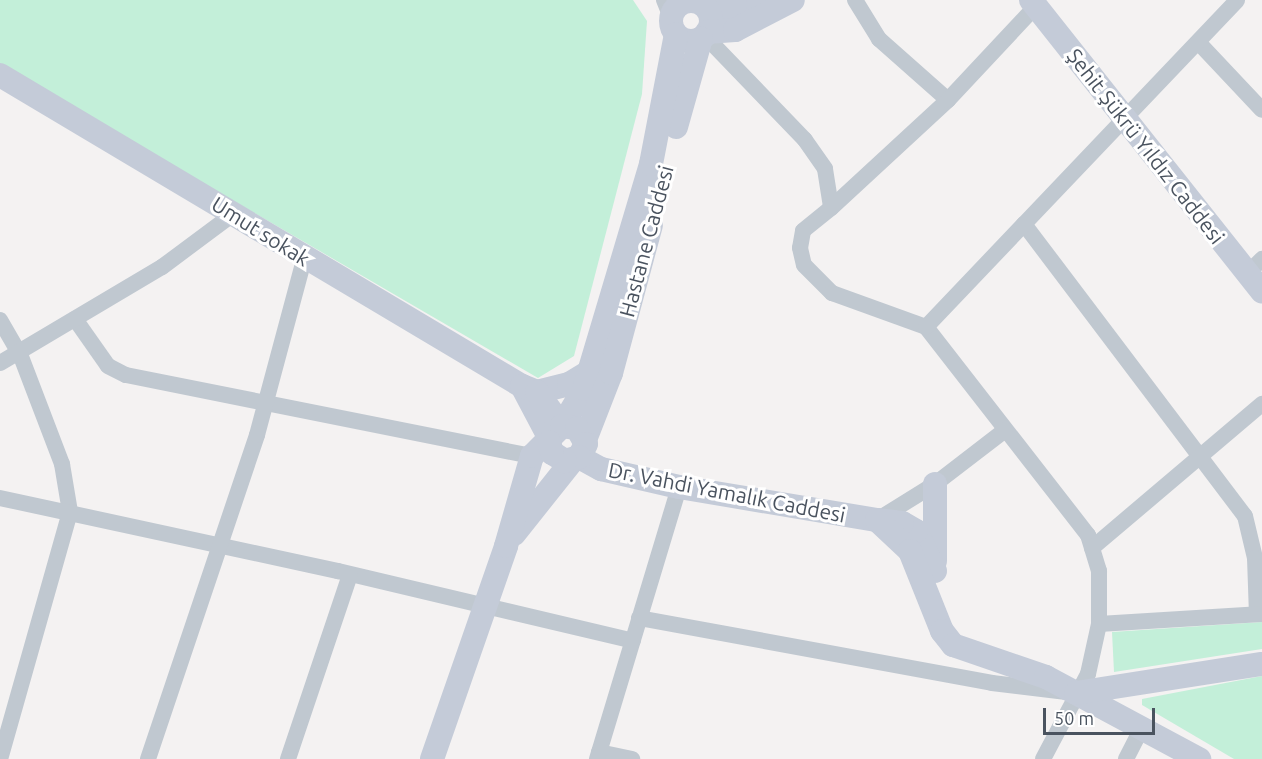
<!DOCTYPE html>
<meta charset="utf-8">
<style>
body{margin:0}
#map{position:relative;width:1262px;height:759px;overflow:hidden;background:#f4f2f2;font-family:Ubuntu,sans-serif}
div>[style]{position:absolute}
.green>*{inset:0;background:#c3efd9}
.street>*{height:16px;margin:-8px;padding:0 8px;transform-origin:8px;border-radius:8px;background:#c0c8d0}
.secondary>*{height:24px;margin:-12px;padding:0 12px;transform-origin:12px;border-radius:12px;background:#c4cbd8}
.secondary>.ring{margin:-12px;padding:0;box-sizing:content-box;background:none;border:24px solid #c4cbd8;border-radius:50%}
span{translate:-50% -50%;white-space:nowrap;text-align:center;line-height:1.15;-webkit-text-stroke:6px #fff;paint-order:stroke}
.street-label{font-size:21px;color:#4a535f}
.scale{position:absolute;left:1043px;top:708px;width:112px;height:27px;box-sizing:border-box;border:3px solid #4a535f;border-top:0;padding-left:8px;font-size:18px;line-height:21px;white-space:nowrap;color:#4a535f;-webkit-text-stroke:4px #fff;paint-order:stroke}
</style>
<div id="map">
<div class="green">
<div style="clip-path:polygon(0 0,633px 0,647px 21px,642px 94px,574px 356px,538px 378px,0 65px)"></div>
<div style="clip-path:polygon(1262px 622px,1262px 649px,1114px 672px,1112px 632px)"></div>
<div style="clip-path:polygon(1262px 676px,1262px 759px,1234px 759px,1142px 705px,1142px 699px)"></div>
</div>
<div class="street">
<div style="left:664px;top:0;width:18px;rotate:68deg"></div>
<div style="left:676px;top:0;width:6px;rotate:31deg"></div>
<div style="left:855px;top:0;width:46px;rotate:58.4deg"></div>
<div style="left:879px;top:39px;width:92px;rotate:41.5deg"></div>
<div style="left:705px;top:36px;width:144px;rotate:46.1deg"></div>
<div style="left:805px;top:140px;width:35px;rotate:55deg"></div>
<div style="left:825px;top:169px;width:39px;rotate:81deg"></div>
<div style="left:831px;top:208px;width:36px;rotate:141deg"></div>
<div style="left:803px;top:231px;width:17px;rotate:100deg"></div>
<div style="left:800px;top:248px;width:17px;rotate:77deg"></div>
<div style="left:804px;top:265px;width:40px;rotate:45deg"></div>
<div style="left:832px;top:293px;width:100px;rotate:19.9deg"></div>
<div style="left:926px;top:327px;width:264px;rotate:52.1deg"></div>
<div style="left:1088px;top:535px;width:38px;rotate:73deg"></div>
<div style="left:1099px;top:571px;width:53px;rotate:90deg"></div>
<div style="left:1099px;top:624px;width:51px;rotate:102.4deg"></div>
<div style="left:1088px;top:674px;width:96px;rotate:117.9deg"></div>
<div style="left:1198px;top:42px;width:93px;rotate:46.7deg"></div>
<div style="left:831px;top:208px;width:159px;rotate:-42.7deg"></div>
<div style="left:948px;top:100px;width:129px;rotate:-46.9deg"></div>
<div style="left:1024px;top:224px;width:366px;rotate:52.9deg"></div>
<div style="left:1245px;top:516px;width:43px;rotate:76.6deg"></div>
<div style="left:1255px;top:558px;width:56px;rotate:88deg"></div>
<div style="left:1248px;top:273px;width:20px;rotate:-45deg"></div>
<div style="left:75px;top:319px;width:57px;rotate:54.9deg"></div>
<div style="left:108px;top:366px;width:20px;rotate:27deg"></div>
<div style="left:126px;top:375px;width:414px;rotate:11.3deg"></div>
<div style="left:0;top:320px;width:39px;rotate:60deg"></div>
<div style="left:20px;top:354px;width:118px;rotate:69.1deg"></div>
<div style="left:62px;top:464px;width:49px;rotate:80.5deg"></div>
<div style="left:70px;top:512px;width:257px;rotate:105.8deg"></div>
<div style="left:926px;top:327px;width:451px;rotate:-46.4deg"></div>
<div style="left:0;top:363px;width:188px;rotate:-30.7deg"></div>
<div style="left:162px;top:267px;width:89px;rotate:-36.7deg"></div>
<div style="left:0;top:498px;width:346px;rotate:12.2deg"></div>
<div style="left:338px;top:571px;width:303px;rotate:13.3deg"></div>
<div style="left:877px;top:520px;width:68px;rotate:-31.8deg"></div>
<div style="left:935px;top:484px;width:88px;rotate:-37.6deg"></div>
<div style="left:1092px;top:548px;width:223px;rotate:-40.3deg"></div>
<div style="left:639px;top:618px;width:359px;rotate:10.4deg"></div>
<div style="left:992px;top:683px;width:75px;rotate:6.9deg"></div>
<div style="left:1099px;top:624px;width:163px;rotate:-3.5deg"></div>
<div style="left:599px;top:752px;width:34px;rotate:12deg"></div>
<div style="left:148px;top:759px;width:342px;rotate:-71.4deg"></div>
<div style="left:257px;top:435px;width:182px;rotate:-75deg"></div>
<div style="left:288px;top:759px;width:194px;rotate:-71.4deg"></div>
<div style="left:597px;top:759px;width:284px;rotate:-73.2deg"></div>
<div style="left:1126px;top:759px;width:35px;rotate:-63deg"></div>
</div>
<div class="secondary">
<div style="left:706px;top:0;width:7px;rotate:90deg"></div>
<div style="left:706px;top:7px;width:20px;rotate:3deg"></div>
<div style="left:726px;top:8px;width:32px;rotate:-5deg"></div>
<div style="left:758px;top:5px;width:9px;rotate:-36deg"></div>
<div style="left:1031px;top:0;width:372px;rotate:51.6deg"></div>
<div class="ring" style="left:671px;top:1px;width:16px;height:16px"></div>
<div style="left:707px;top:32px;width:28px;rotate:-4deg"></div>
<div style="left:735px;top:30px;width:65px;rotate:-27.3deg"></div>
<div style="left:0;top:75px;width:608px;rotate:30.79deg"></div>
<div style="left:676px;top:127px;width:92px;rotate:-74.3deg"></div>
<div style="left:537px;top:392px;width:33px;rotate:-14deg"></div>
<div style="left:569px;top:384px;width:26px;rotate:-31deg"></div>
<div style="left:550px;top:439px;width:60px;rotate:-117.8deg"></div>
<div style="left:522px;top:386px;width:16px;rotate:22deg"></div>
<div style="left:537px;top:392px;width:42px;rotate:53.7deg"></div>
<div style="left:562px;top:426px;width:43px;rotate:-59.3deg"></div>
<div style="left:584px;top:389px;width:235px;rotate:-73.4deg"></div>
<div style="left:651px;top:164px;width:132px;rotate:-79.1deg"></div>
<div style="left:585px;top:440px;width:72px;rotate:-68.8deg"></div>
<div style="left:611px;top:373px;width:153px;rotate:-74.9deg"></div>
<div style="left:579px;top:457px;width:25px;rotate:29deg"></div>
<div style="left:601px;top:469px;width:80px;rotate:13deg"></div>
<div style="left:679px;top:487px;width:201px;rotate:9.5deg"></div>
<div style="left:514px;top:534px;width:93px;rotate:-51.5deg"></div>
<div style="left:935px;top:561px;width:77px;rotate:-90deg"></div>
<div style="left:935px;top:571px;width:44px;rotate:-115.4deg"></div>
<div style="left:916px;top:531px;width:16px;rotate:-150deg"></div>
<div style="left:902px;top:523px;width:25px;rotate:-173deg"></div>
<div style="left:877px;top:520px;width:45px;rotate:43.2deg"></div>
<div style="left:910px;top:551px;width:86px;rotate:68.2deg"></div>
<div style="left:942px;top:631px;width:18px;rotate:52deg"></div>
<div style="left:953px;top:645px;width:98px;rotate:19deg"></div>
<div style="left:1046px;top:677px;width:174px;rotate:28.2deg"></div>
<div style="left:1076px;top:693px;width:188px;rotate:-8.9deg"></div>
<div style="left:432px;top:759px;width:225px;rotate:-70.8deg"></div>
<div style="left:506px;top:546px;width:94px;rotate:-73.9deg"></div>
<div style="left:532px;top:456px;width:42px;rotate:-45deg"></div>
<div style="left:562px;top:426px;width:15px;rotate:8deg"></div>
<div style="left:577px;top:428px;width:18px;rotate:61deg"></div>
<div style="left:586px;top:444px;width:15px;rotate:118deg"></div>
<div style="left:579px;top:457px;width:15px;rotate:164deg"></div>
<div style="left:565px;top:461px;width:15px;rotate:-148deg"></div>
<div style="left:552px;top:453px;width:11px;rotate:-105deg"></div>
</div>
<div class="street-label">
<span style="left:1146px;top:146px;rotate:52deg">Şehit Şükrü Yıldız Caddesi</span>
<span style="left:261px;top:231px;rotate:32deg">Umut sokak</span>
<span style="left:646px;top:241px;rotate:-75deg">Hastane Caddesi</span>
<span style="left:727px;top:492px;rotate:11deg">Dr. Vahdi Yamalık Caddesi</span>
</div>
<div class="scale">50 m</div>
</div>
